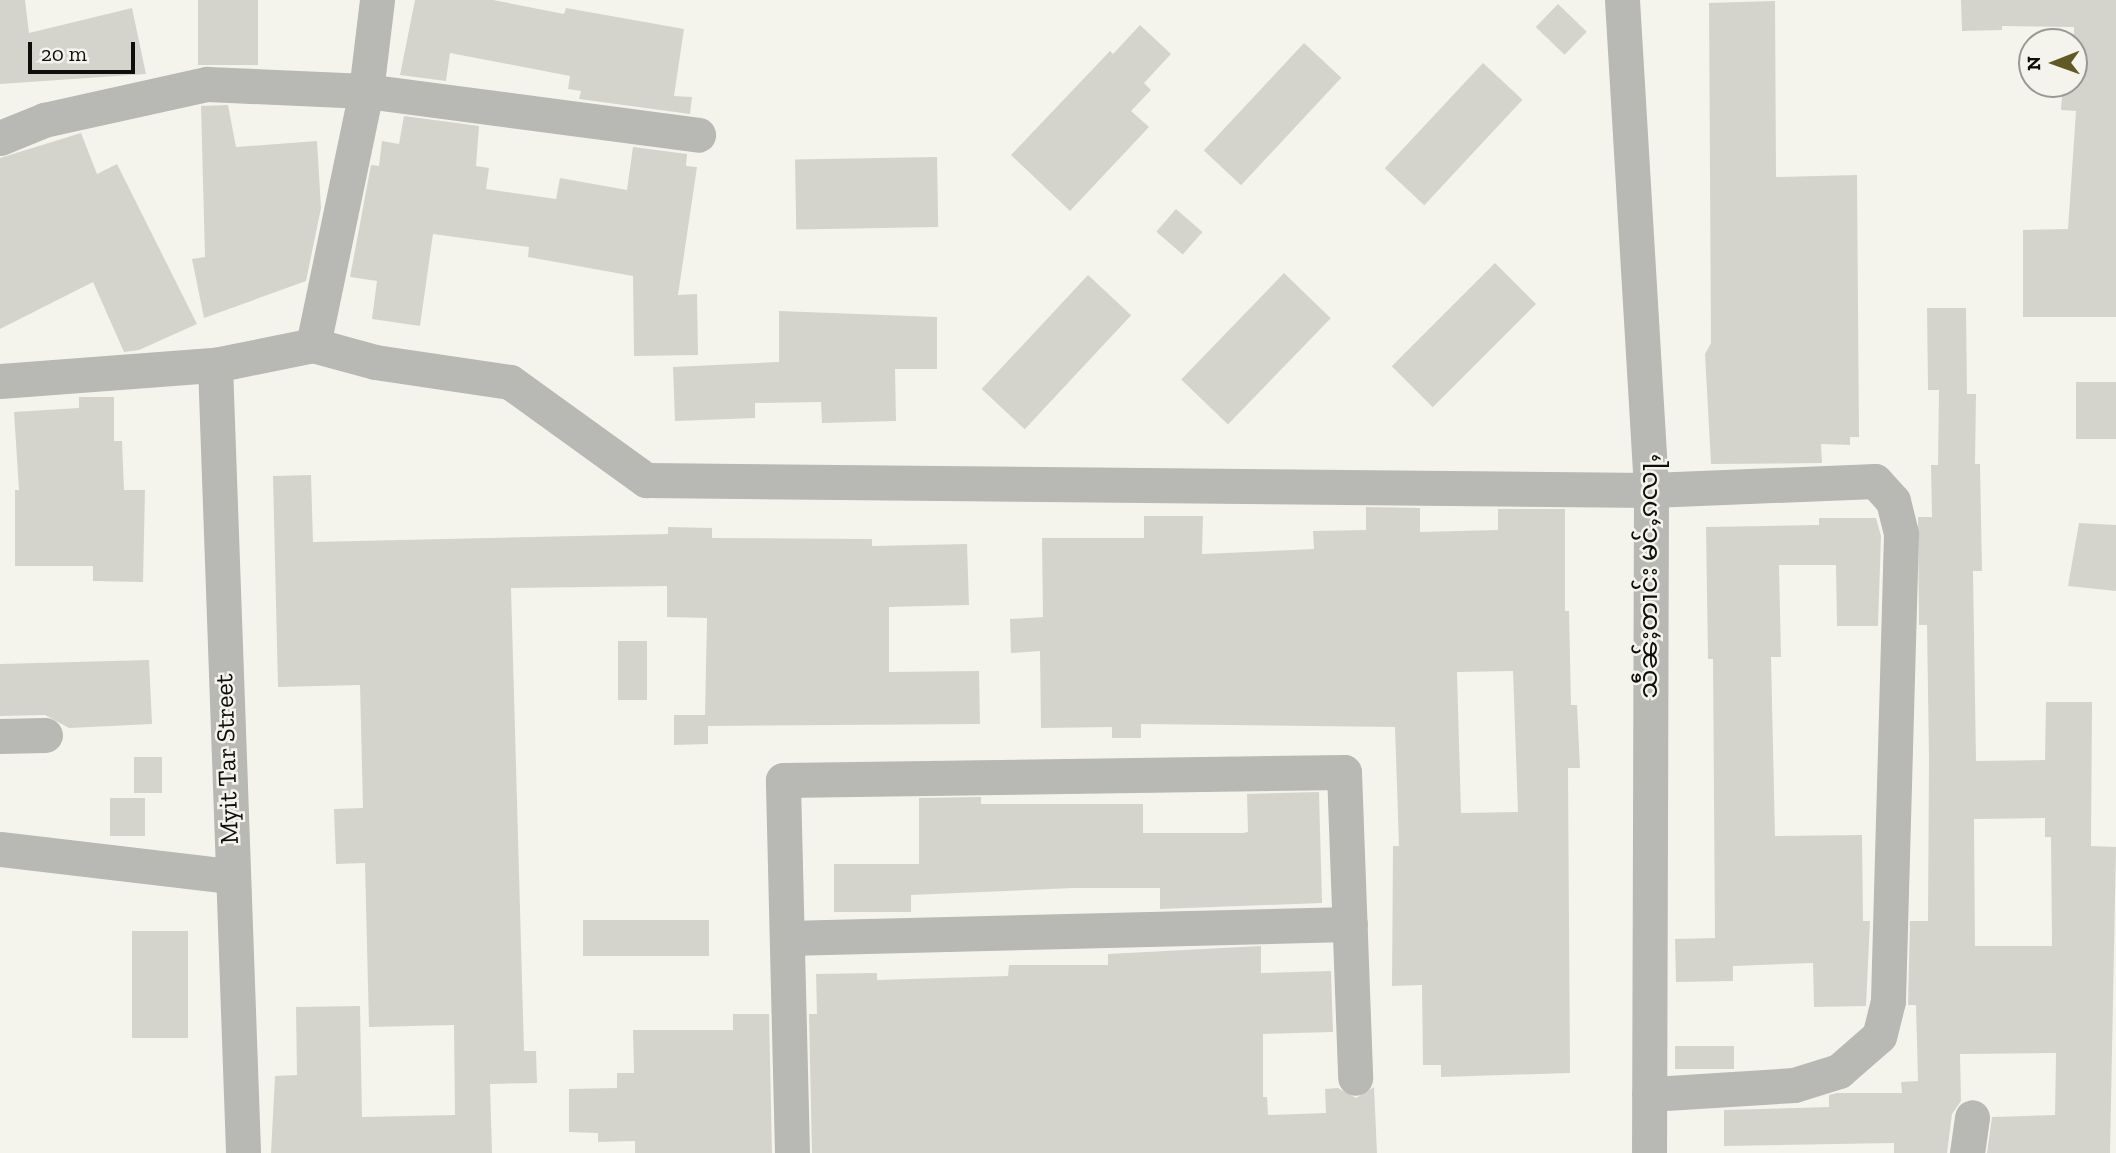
<!DOCTYPE html>
<meta charset="utf-8">
<style>
body{margin:0}
#map{position:relative;width:2116px;height:1153px;overflow:hidden;background:#f5f4ec;font-family:"Zilla Slab","Noto Sans Myanmar",serif}
div>[style]{position:absolute}
.building>*{inset:0;background:#d5d4cc;transform-origin:0 0}
.minor>*{height:35px;margin:-17.5px;padding:0 17.5px;transform-origin:17.5px;border-radius:17.5px;background:#b8b8b4}
span{translate:-50% -50%;white-space:nowrap;text-align:center;line-height:1.15;-webkit-text-stroke:5px #f5f4ec;paint-order:stroke}
.street-label{font-size:26px;color:#0e0e0b}
.north{position:absolute;left:2018px;top:28px;width:70px;height:70px;box-sizing:border-box;background:#f5f4ec;border:2px solid #999892;border-radius:50%;rotate:269deg;font-size:19px;font-weight:700;line-height:28px;text-align:center;color:#0e0e0b}
.north::after{content:'';display:block;margin:auto;width:24px;height:32px;background:#605925;clip-path:polygon(50% 0,100% 100%,50% 72%,0 100%)}
.scale{position:absolute;left:28px;top:42px;width:107px;height:32px;box-sizing:border-box;border:4px solid #0e0e0b;border-top:0;padding-left:9px;font-size:21px;line-height:24px;white-space:nowrap;color:#0e0e0b;-webkit-text-stroke:5px #f5f4ec;paint-order:stroke}
</style>
<div id="map">
<div class="building">
<div style="clip-path:polygon(0 0,25px 0,29px 33px,132px 8px,146px 74px,0 84px)"></div>
<div style="left:198px;top:0;width:60px;height:65px"></div>
<div style="clip-path:polygon(415px 0,493px 0,564px 14px,566px 8px,684px 29px,674px 96px,692px 97px,690px 114px,579px 99px,581px 91px,568px 89px,570px 76px,450px 53px,446px 81px,400px 75px)"></div>
<div style="clip-path:polygon(1961px 0,2116px 0,2116px 317px,2023px 317px,2023px 230px,2068px 229px,2076px 111px,2061px 110px,2063px 84px,2074px 84px,2074px 27px,2002px 26px,2002px 30px,1962px 31px)"></div>
<div style="clip-path:polygon(1775px 1px,1776px 177px,1857px 175px,1859px 437px,1850px 437px,1850px 445px,1821px 444px,1822px 463px,1711px 464px,1705px 354px,1711px 343px,1709px 3px)"></div>
<div style="left:1558px;top:4px;width:40px;height:32px;rotate:44deg"></div>
<div style="clip-path:polygon(1140px 25px,1171px 54px,1144px 83px,1151px 90px,1131px 111px,1149px 127px,1070px 211px,1011px 155px,1110px 51px,1113px 54px)"></div>
<div style="left:1304px;top:43px;width:51px;height:147px;rotate:43deg"></div>
<div style="left:1483px;top:63px;width:54px;height:144px;rotate:43deg"></div>
<div style="clip-path:polygon(228px 105px,236px 147px,317px 141px,321px 208px,306px 281px,204px 318px,192px 259px,205px 257px,201px 106px)"></div>
<div style="clip-path:polygon(404px 116px,479px 126px,476px 166px,489px 168px,486px 189px,556px 199px,560px 178px,627px 190px,633px 147px,687px 154px,686px 166px,697px 167px,678px 295px,697px 294px,698px 355px,634px 356px,633px 276px,528px 257px,529px 247px,433px 234px,420px 326px,372px 319px,377px 281px,350px 277px,371px 165px,379px 166px,382px 141px,399px 144px)"></div>
<div style="clip-path:polygon(81px 133px,97px 174px,117px 164px,197px 324px,139px 350px,124px 352px,93px 282px,0 329px,0 158px)"></div>
<div style="left:937px;top:157px;width:70px;height:142px;rotate:89deg"></div>
<div style="left:1176px;top:209px;width:35px;height:30px;rotate:41deg"></div>
<div style="left:1495px;top:263px;width:58px;height:146px;rotate:45deg"></div>
<div style="left:1284px;top:273px;width:65px;height:148px;rotate:44deg"></div>
<div style="left:1088px;top:275px;width:59px;height:156px;rotate:43deg"></div>
<div style="clip-path:polygon(evenodd,1927px 308px,1966px 308px,1967px 394px,1976px 394px,1975px 464px,1980px 464px,1982px 571px,1973px 571px,1976px 761px,2045px 760px,2046px 702px,2092px 702px,2091px 846px,2116px 847px,2110px 1153px,1987px 1153px,1992px 1117px,2055px 1115px,2056px 1053px,1960px 1054px,1961px 1101px,1952px 1114px,1947px 1153px,1894px 1153px,1894px 1143px,1724px 1146px,1724px 1110px,1829px 1107px,1829px 1095px,1837px 1093px,1902px 1093px,1901px 1082px,1918px 1081px,1916px 1005px,1908px 1005px,1910px 921px,1928px 921px,1929px 759px,1927px 625px,1919px 625px,1918px 517px,1932px 517px,1931px 465px,1938px 465px,1939px 390px,1928px 390px,1927px 308px,2045px 818px,2045px 837px,2051px 837px,2052px 946px,1975px 946px,1974px 819px,2045px 818px)"></div>
<div style="clip-path:polygon(779px 311px,937px 317px,937px 369px,895px 369px,896px 421px,822px 423px,821px 402px,755px 403px,755px 418px,675px 421px,673px 367px,779px 362px)"></div>
<div style="left:2116px;top:382px;width:57px;height:40px;rotate:90deg"></div>
<div style="clip-path:polygon(79px 397px,114px 397px,114px 441px,122px 441px,124px 490px,145px 490px,143px 582px,93px 581px,93px 566px,15px 566px,15px 490px,19px 490px,14px 412px,79px 408px)"></div>
<div style="clip-path:polygon(311px 475px,313px 542px,668px 534px,668px 527px,712px 528px,712px 538px,872px 539px,872px 546px,967px 544px,969px 605px,889px 607px,889px 672px,979px 671px,980px 724px,708px 726px,708px 744px,674px 745px,674px 715px,705px 715px,707px 618px,667px 617px,667px 586px,511px 588px,524px 1051px,536px 1051px,537px 1083px,490px 1084px,492px 1153px,271px 1153px,275px 1076px,297px 1075px,296px 1007px,360px 1006px,362px 1117px,455px 1115px,454px 1025px,369px 1027px,365px 863px,336px 864px,334px 809px,363px 808px,360px 685px,278px 687px,273px 476px)"></div>
<div style="clip-path:polygon(evenodd,1366px 507px,1420px 508px,1420px 532px,1498px 530px,1498px 509px,1565px 509px,1565px 611px,1569px 611px,1571px 705px,1577px 705px,1580px 768px,1568px 768px,1570px 1073px,1441px 1077px,1441px 1065px,1423px 1065px,1422px 985px,1392px 986px,1393px 846px,1399px 846px,1395px 727px,1141px 724px,1141px 738px,1112px 738px,1112px 727px,1041px 728px,1040px 651px,1011px 653px,1010px 619px,1043px 617px,1042px 538px,1144px 538px,1144px 516px,1203px 516px,1202px 554px,1314px 549px,1313px 531px,1366px 530px,1366px 507px,1513px 671px,1518px 812px,1461px 813px,1457px 672px,1513px 671px)"></div>
<div style="clip-path:polygon(1819px 518px,1876px 518px,1881px 536px,1878px 626px,1837px 626px,1836px 565px,1779px 565px,1781px 657px,1771px 657px,1775px 836px,1862px 835px,1863px 921px,1870px 921px,1866px 1006px,1814px 1007px,1813px 963px,1733px 966px,1733px 981px,1676px 982px,1675px 939px,1715px 938px,1713px 659px,1708px 659px,1706px 527px,1819px 525px)"></div>
<div style="clip-path:polygon(2079px 523px,2116px 525px,2116px 591px,2068px 586px)"></div>
<div style="left:618px;top:641px;width:29px;height:59px"></div>
<div style="clip-path:polygon(149px 660px,152px 724px,69px 728px,45px 715px,0 716px,0 664px)"></div>
<div style="left:134px;top:757px;width:28px;height:36px"></div>
<div style="clip-path:polygon(1319px 792px,1322px 903px,1160px 909px,1160px 888px,1073px 888px,911px 895px,911px 912px,834px 912px,834px 864px,919px 864px,919px 798px,981px 797px,981px 804px,1143px 804px,1143px 833px,1243px 833px,1248px 832px,1247px 794px)"></div>
<div style="left:110px;top:798px;width:35px;height:38px"></div>
<div style="left:709px;top:920px;width:36px;height:126px;rotate:90deg"></div>
<div style="left:132px;top:931px;width:56px;height:107px"></div>
<div style="clip-path:polygon(1261px 946px,1261px 973px,1331px 971px,1333px 1032px,1263px 1034px,1263px 1097px,1267px 1097px,1268px 1115px,1326px 1113px,1325px 1089px,1338px 1088px,1356px 1098px,1374px 1087px,1377px 1153px,812px 1153px,809px 1014px,817px 1014px,816px 974px,877px 973px,877px 980px,1008px 976px,1009px 965px,1108px 965px,1108px 954px)"></div>
<div style="clip-path:polygon(733px 1014px,769px 1014px,772px 1153px,635px 1153px,635px 1141px,598px 1142px,598px 1133px,569px 1132px,569px 1089px,617px 1088px,617px 1073px,634px 1073px,633px 1030px,733px 1030px)"></div>
<div style="left:1734px;top:1046px;width:23px;height:59px;rotate:90deg"></div>
</div>
<div class="minor">
<div style="left:1622px;top:0;width:491px;rotate:86.6deg"></div>
<div style="left:1651px;top:490px;width:663px;rotate:90.17deg"></div>
<div style="left:0;top:138px;width:48px;rotate:-22.2deg"></div>
<div style="left:44px;top:120px;width:167px;rotate:-12.5deg"></div>
<div style="left:207px;top:84px;width:159px;rotate:2.5deg"></div>
<div style="left:366px;top:91px;width:335px;rotate:7.5deg"></div>
<div style="left:313px;top:345px;width:259px;rotate:-78.2deg"></div>
<div style="left:366px;top:91px;width:92px;rotate:-83.1deg"></div>
<div style="left:215px;top:365px;width:788px;rotate:87.96deg"></div>
<div style="left:0;top:381px;width:216px;rotate:-4.3deg"></div>
<div style="left:215px;top:365px;width:100px;rotate:-11.5deg"></div>
<div style="left:313px;top:345px;width:64px;rotate:15.3deg"></div>
<div style="left:375px;top:362px;width:136px;rotate:8.4deg"></div>
<div style="left:510px;top:382px;width:168px;rotate:35.8deg"></div>
<div style="left:646px;top:480px;width:1005px;rotate:0.57deg"></div>
<div style="left:1651px;top:490px;width:224px;rotate:-2.3deg"></div>
<div style="left:1875px;top:481px;width:27px;rotate:48deg"></div>
<div style="left:1893px;top:501px;width:34px;rotate:76deg"></div>
<div style="left:1901px;top:534px;width:467px;rotate:91.6deg"></div>
<div style="left:1888px;top:1001px;width:36px;rotate:104deg"></div>
<div style="left:1879px;top:1036px;width:53px;rotate:138.8deg"></div>
<div style="left:1839px;top:1071px;width:47px;rotate:162.7deg"></div>
<div style="left:1794px;top:1085px;width:145px;rotate:176.4deg"></div>
<div style="left:0;top:736px;width:45px;rotate:-1.3deg"></div>
<div style="left:0;top:849px;width:232px;rotate:6.7deg"></div>
<div style="left:787px;top:938px;width:563px;rotate:-1.42deg"></div>
<div style="left:792px;top:1153px;width:373px;rotate:-91.4deg"></div>
<div style="left:783px;top:780px;width:561px;rotate:-0.82deg"></div>
<div style="left:1344px;top:772px;width:306px;rotate:87.9deg"></div>
<div style="left:1967px;top:1153px;width:36px;rotate:-82deg"></div>
</div>
<div class="street-label">
<span style="left:1649px;top:576px;rotate:-90deg">သဵၼ်ႈတၢင်း မင်ႇၵလႃႇ</span>
<span style="left:227px;top:759px;rotate:-92deg">Myit Tar Street</span>
</div>
<div class="north">N</div>
<div class="scale">20 m</div>
</div>
